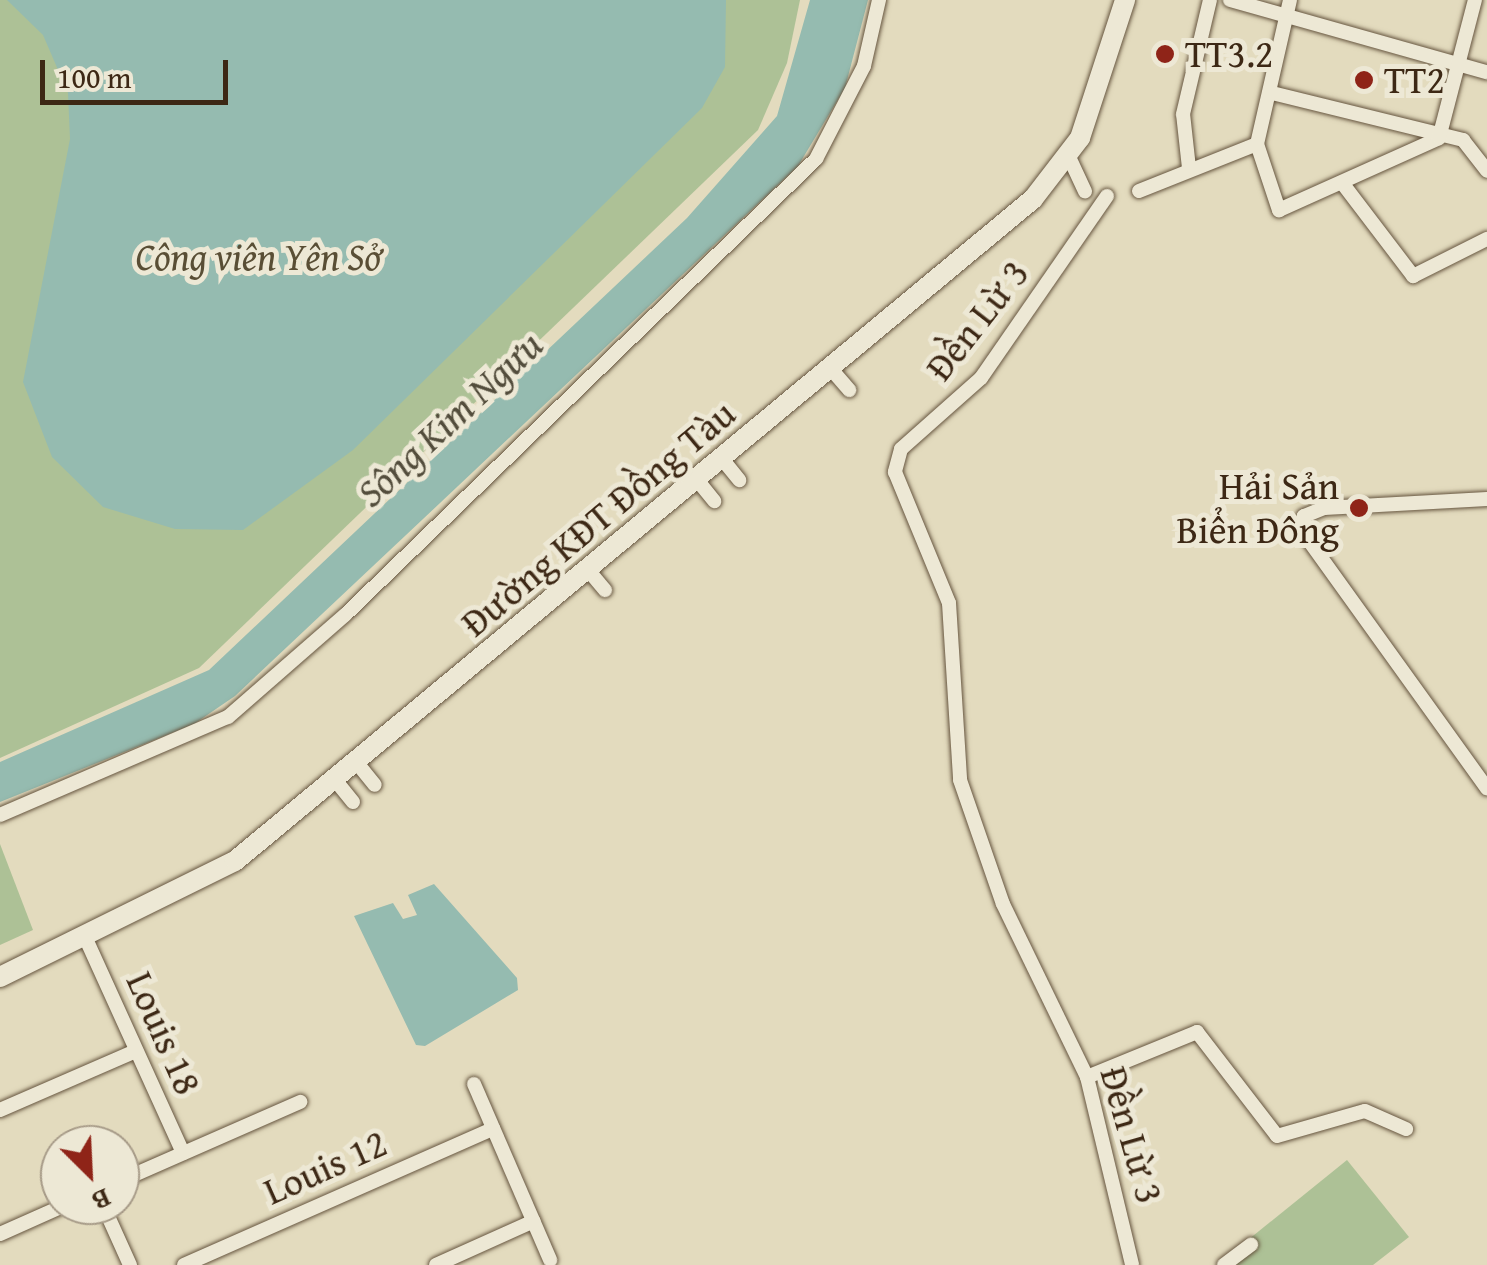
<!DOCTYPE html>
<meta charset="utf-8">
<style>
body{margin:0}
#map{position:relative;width:1487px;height:1265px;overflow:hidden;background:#e3dbbe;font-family:"Gentium Book Plus",serif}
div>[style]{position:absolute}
.green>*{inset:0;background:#adc196}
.water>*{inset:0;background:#95bbb0}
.roads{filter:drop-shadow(0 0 2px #66553f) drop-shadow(0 0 2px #66553f)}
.minor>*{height:14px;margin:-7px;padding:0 7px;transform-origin:7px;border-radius:7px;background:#ede8d5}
.secondary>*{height:20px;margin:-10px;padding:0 10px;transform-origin:10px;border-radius:10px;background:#ede8d5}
.dots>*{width:28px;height:28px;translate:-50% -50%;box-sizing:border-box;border:5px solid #ede8d5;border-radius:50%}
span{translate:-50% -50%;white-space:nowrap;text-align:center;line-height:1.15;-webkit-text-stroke:10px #ede8d5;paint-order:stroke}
.poi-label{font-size:38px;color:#3d2815}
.left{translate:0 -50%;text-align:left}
.right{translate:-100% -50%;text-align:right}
.park-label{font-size:38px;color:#594e35;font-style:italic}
.street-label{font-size:38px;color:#3d2815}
.water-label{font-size:40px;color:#534d3c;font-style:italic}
.north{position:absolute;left:40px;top:1125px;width:100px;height:100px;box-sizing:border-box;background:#ede8d5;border:2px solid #a79b88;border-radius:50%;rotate:156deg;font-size:28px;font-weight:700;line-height:40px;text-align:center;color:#3d2815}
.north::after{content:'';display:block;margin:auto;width:35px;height:45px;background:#8f2418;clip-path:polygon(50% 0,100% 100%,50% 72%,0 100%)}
.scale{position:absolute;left:40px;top:60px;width:188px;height:45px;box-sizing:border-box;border:5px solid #3d2815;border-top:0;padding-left:12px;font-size:30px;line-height:35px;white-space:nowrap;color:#3d2815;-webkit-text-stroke:8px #ede8d5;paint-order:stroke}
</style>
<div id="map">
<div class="green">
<div style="clip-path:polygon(0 0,800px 0,787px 63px,758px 130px,199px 668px,0 758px)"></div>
<div style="clip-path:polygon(0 844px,33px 930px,0 945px)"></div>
<div style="clip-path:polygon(1347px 1160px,1409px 1237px,1373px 1265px,1217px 1265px)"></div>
</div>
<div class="water">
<div style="clip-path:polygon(7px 0,726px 0,725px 67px,702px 108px,353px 450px,243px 530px,175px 529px,103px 507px,52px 457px,23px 382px,70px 139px,68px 93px,43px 35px)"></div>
<div style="clip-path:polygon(810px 0,868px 0,845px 88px,798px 166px,235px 696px,194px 724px,0 802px,0 762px,209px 670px,687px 218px,777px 116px)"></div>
<div style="clip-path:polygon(434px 884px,517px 978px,518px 990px,425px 1046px,416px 1045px,354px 916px,393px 903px,403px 919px,417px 915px,408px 895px)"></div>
</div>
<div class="roads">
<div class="minor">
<div style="left:1230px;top:0;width:267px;rotate:15.7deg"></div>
<div style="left:1290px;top:0;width:148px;rotate:102.9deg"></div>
<div style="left:1257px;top:144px;width:70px;rotate:71.6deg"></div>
<div style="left:1279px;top:210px;width:175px;rotate:-24.2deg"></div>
<div style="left:1272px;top:93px;width:197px;rotate:13.8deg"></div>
<div style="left:1463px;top:140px;width:39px;rotate:52deg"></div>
<div style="left:1439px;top:138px;width:143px;rotate:-75.4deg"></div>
<div style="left:1069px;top:157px;width:38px;rotate:65deg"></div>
<div style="left:1189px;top:168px;width:54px;rotate:-96.3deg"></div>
<div style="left:1183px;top:114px;width:117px;rotate:-76.7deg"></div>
<div style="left:1343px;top:184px;width:116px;rotate:52.7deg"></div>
<div style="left:1413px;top:276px;width:83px;rotate:-26.6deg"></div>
<div style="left:1139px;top:191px;width:127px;rotate:-21.7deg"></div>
<div style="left:1107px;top:196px;width:221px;rotate:124.7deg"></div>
<div style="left:981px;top:378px;width:107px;rotate:138.4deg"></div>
<div style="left:901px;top:449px;width:24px;rotate:105deg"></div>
<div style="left:895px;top:472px;width:142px;rotate:67.6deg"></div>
<div style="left:949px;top:603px;width:177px;rotate:86.4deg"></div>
<div style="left:960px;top:780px;width:131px;rotate:70.9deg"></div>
<div style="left:1003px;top:904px;width:192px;rotate:64.1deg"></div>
<div style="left:1087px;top:1077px;width:193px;rotate:76.5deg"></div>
<div style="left:831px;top:369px;width:28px;rotate:49deg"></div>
<div style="left:723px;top:460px;width:26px;rotate:51deg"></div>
<div style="left:698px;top:481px;width:26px;rotate:51deg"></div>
<div style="left:1487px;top:499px;width:163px;rotate:176.8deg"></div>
<div style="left:1324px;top:508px;width:22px;rotate:158deg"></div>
<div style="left:1304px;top:516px;width:15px;rotate:98deg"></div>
<div style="left:1302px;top:531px;width:317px;rotate:54.3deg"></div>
<div style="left:589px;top:571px;width:25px;rotate:50deg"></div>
<div style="left:357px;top:763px;width:28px;rotate:51deg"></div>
<div style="left:336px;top:781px;width:27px;rotate:51deg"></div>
<div style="left:0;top:815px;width:248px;rotate:-23.3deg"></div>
<div style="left:228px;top:717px;width:155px;rotate:-41.1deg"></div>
<div style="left:345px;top:615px;width:656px;rotate:-44.07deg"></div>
<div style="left:816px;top:159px;width:105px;rotate:-62.7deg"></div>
<div style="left:864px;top:66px;width:68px;rotate:-77.2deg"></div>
<div style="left:86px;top:939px;width:235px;rotate:65.6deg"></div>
<div style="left:1087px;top:1077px;width:119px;rotate:-22.2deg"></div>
<div style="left:1197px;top:1032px;width:131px;rotate:52.4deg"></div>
<div style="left:1277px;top:1136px;width:91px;rotate:-15.9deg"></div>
<div style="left:1365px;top:1111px;width:45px;rotate:23.7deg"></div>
<div style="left:474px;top:1084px;width:192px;rotate:66.6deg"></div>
<div style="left:0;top:1110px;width:148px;rotate:-23.5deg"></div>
<div style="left:120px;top:1181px;width:197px;rotate:-23.7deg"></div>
<div style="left:103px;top:1205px;width:66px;rotate:65.8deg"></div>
<div style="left:0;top:1234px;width:71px;rotate:-24deg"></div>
<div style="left:184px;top:1265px;width:338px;rotate:-23.8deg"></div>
<div style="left:436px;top:1265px;width:107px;rotate:-24.2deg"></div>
<div style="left:1224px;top:1265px;width:34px;rotate:-37deg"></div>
</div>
<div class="secondary">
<div style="left:0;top:977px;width:262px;rotate:-26.3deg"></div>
<div style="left:235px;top:861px;width:1037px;rotate:-39.68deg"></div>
<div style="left:1033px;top:199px;width:77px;rotate:-52.4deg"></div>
<div style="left:1080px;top:138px;width:145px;rotate:-71.9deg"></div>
</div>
</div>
<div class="dots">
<div style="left:1165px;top:54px;background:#8f2418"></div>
<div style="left:1364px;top:80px;background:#8f2418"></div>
<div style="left:1359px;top:508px;background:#8f2418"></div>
</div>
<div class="poi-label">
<span class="left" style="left:1185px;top:54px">TT3.2</span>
<span class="left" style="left:1384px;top:80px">TT2</span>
<span class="right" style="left:1339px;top:508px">Hải Sản<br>Biển Đông</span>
</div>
<div class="park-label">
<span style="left:259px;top:257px">Công viên Yên Sở</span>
</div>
<div class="street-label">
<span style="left:977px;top:320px;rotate:-52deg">Đền Lừ 3</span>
<span style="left:598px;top:518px;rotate:-40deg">Đường KĐT Đồng Tàu</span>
<span style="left:164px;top:1033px;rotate:66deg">Louis 18</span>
<span style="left:1132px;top:1135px;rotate:74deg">Đền Lừ 3</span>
<span style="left:325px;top:1167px;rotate:-24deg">Louis 12</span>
</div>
<div class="water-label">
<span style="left:449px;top:418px;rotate:-43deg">Sông Kim Ngưu</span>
</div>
<div class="north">B</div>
<div class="scale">100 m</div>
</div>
